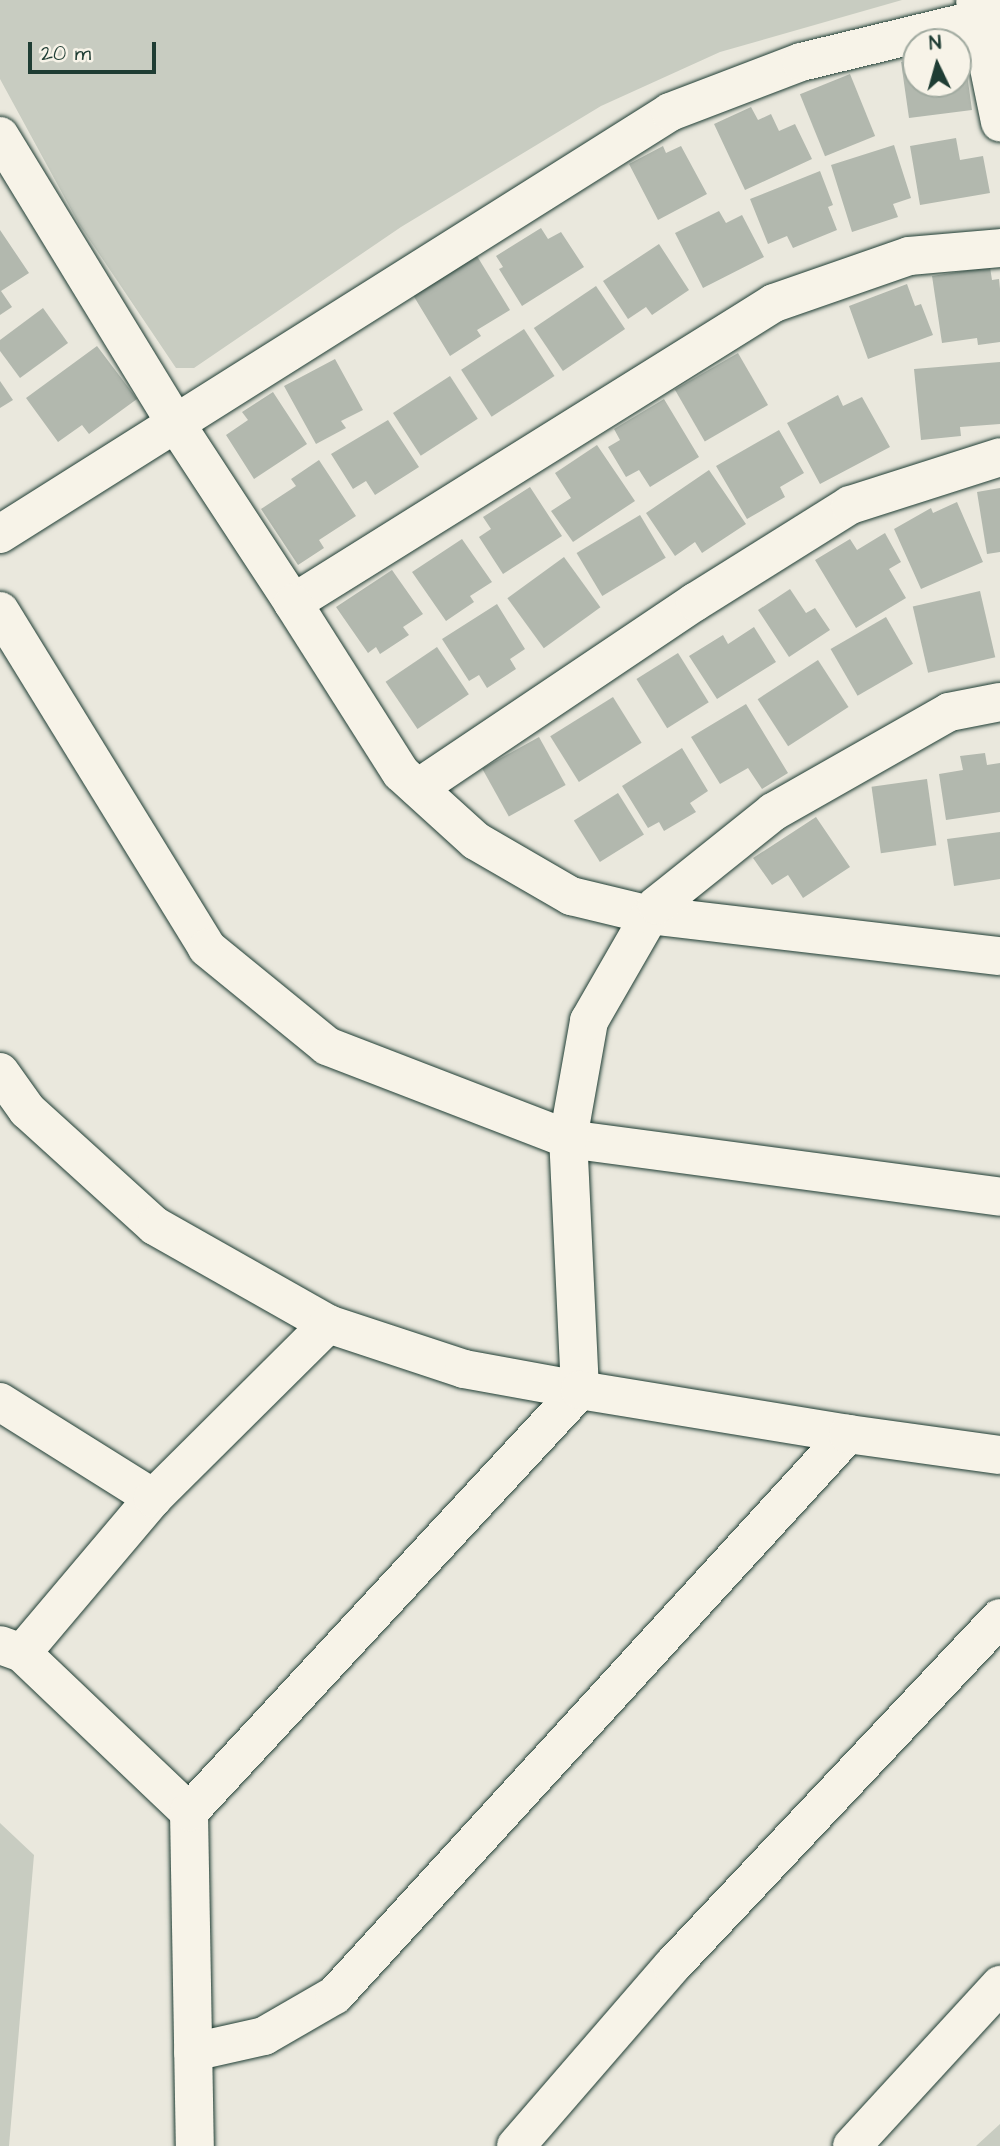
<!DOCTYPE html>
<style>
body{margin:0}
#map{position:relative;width:1000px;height:2146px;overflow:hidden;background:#eae8dd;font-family:"Architects Daughter",sans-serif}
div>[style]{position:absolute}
.green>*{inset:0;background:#c8ccc1}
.building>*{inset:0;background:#b2b8ae;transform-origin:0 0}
.roads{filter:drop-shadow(0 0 2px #1f3d34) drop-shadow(0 0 2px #1f3d34)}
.street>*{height:38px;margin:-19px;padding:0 19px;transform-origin:19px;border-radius:19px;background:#f7f3e8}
span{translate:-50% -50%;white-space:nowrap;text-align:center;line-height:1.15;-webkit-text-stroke:5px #f7f3e8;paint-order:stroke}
.north{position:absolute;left:902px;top:28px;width:70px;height:70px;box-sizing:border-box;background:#f7f3e8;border:2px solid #a1aaa0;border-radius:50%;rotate:355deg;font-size:19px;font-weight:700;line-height:28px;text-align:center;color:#1f3d34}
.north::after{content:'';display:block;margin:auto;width:24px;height:32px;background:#1f3d34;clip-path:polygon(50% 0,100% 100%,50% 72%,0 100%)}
.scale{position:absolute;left:28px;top:42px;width:128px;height:32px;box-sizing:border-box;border:4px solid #1f3d34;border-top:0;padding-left:9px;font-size:21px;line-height:24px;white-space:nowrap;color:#1f3d34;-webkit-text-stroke:5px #f7f3e8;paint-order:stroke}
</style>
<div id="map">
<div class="green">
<div style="clip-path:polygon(0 0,902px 0,720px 52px,601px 106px,401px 227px,194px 368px,176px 368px,79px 224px,0 79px)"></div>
<div style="clip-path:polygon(0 1823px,34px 1855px,9px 2146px,0 2146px)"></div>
<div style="clip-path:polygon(1000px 2124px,1000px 2146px,976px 2146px)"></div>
</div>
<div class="building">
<div style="clip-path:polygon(916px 60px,916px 84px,958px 84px,958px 61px,965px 60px,972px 110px,909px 118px,901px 62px)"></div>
<div style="left:850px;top:74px;width:67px;height:54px;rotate:68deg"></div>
<div style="clip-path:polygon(751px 107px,758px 120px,771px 114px,779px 131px,795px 124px,812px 159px,745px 190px,714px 124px)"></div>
<div style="clip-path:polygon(956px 138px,960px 160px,983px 156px,990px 193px,920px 205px,910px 146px)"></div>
<div style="clip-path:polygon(894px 145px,911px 198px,893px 204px,898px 217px,852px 232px,831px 165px)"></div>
<div style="clip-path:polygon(663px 146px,666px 153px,681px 146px,707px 194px,658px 220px,629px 164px)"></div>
<div style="clip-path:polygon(820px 171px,833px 205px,828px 207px,837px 230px,793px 248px,787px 236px,768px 244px,750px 199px)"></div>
<div style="clip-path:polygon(719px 211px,726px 223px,742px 215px,764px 257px,703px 288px,675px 233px)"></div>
<div style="clip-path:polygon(541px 228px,548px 239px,561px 232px,584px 267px,522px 306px,499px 269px,503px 267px,496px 256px)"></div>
<div style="clip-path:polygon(0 230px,29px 273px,1px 291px,12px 307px,0 315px)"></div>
<div style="clip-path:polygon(659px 244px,689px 290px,652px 315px,646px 307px,628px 319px,603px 281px)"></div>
<div style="clip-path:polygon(477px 256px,510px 310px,477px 330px,481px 336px,450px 356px,413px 295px)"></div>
<div style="clip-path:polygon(990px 267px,992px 280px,999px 279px,1000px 289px,1000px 342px,978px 345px,977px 338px,942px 343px,932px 276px)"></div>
<div style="clip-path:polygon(907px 284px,915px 306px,921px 304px,933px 335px,868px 359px,849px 306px)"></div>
<div style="left:596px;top:286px;width:52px;height:75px;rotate:56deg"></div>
<div style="clip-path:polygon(43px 308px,68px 343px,20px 378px,0 351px,0 340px)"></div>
<div style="left:524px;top:329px;width:56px;height:75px;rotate:57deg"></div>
<div style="clip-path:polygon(97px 346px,137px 399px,89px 434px,82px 425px,58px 442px,26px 398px)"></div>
<div style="left:738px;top:353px;width:60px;height:73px;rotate:60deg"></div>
<div style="clip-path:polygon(335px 359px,363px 410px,341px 421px,346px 428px,316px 444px,284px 386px)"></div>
<div style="clip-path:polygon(1000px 362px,1000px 424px,960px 427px,961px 436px,921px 440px,914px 369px)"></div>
<div style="left:450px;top:376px;width:51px;height:68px;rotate:57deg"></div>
<div style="clip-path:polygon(0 381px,13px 400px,0 408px)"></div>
<div style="clip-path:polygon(273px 392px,307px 444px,254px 479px,226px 435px,248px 420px,242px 412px)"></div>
<div style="clip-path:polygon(838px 395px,843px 406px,862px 397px,890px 447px,820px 484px,787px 423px)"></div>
<div style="clip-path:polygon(664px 399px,699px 457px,650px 487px,639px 470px,626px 477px,608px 447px,620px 440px,614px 429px)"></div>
<div style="clip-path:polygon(388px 420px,419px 467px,375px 495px,366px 481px,353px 489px,331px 454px)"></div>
<div style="clip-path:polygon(779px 430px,804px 473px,780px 487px,785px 497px,747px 519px,716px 466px)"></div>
<div style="clip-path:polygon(597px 445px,635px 501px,573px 542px,551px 511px,571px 498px,555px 473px)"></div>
<div style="clip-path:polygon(319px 460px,356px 516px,319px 540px,324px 548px,298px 565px,261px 509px,296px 486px,291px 479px)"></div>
<div style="clip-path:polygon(709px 470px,746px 524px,702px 553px,695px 542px,675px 556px,646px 513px)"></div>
<div style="clip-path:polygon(530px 487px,562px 536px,503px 574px,479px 537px,491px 529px,483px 517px)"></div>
<div style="clip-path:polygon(1000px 488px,1000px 552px,987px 554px,977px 492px)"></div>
<div style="clip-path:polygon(957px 502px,983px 562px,921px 589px,894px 529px,931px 508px,933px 513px)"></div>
<div style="left:640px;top:515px;width:50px;height:74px;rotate:59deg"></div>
<div style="clip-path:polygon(885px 533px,901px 562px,889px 569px,906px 598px,856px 628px,815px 560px,850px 539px,857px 550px)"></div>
<div style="clip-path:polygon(462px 539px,492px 582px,470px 596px,474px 602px,446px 621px,412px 572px)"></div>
<div style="left:564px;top:557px;width:62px;height:70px;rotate:54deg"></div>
<div style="clip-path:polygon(392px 570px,423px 614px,403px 627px,409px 635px,380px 654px,376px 647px,368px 653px,336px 607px)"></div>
<div style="clip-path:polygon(790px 589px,806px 613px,815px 608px,830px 630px,789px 657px,758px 610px)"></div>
<div style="left:980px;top:591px;width:68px;height:69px;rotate:77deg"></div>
<div style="clip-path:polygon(497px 604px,525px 649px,510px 659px,516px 669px,487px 688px,479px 675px,469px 681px,442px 639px)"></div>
<div style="left:886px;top:617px;width:54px;height:64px;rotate:60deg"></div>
<div style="clip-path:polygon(754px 627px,776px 662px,717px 699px,689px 656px,723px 635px,728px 644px)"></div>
<div style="left:437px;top:647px;width:57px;height:62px;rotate:56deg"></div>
<div style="left:678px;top:653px;width:58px;height:49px;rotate:58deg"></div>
<div style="left:818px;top:660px;width:56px;height:72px;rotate:57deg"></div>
<div style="left:613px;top:697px;width:54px;height:74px;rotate:58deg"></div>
<div style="clip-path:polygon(746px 704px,788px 773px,762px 789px,748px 768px,720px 784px,691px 737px)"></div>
<div style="left:539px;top:737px;width:55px;height:65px;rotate:61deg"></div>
<div style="clip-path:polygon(682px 748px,708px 791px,690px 803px,696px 812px,664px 831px,659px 822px,648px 828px,622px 786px)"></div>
<div style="clip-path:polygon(985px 753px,987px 765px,1000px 763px,1000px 812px,946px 820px,939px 774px,963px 770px,960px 756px)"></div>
<div style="left:927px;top:779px;width:67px;height:56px;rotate:82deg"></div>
<div style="left:618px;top:793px;width:49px;height:52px;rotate:58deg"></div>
<div style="clip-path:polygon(816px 817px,850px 867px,803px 898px,788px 875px,772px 885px,753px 858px)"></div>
<div style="clip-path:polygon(1000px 832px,1000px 879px,954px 886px,947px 839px)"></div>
</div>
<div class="roads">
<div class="street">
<div style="left:975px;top:0;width:125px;rotate:78.4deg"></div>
<div style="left:0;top:136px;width:338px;rotate:58.6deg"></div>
<div style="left:176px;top:424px;width:214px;rotate:56.8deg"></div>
<div style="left:293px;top:603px;width:567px;rotate:-31.95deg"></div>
<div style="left:774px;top:303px;width:143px;rotate:-19.2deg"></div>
<div style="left:909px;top:256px;width:91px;rotate:-5deg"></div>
<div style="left:0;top:534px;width:792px;rotate:-32.2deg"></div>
<div style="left:670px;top:112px;width:140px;rotate:-20.9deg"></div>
<div style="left:801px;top:62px;width:205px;rotate:-13.6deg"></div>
<div style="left:293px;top:603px;width:201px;rotate:57.6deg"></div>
<div style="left:401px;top:773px;width:101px;rotate:42.2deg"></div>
<div style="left:476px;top:841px;width:110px;rotate:30.1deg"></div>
<div style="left:571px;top:896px;width:81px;rotate:13.5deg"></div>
<div style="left:650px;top:915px;width:352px;rotate:6.7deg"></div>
<div style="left:0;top:611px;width:395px;rotate:58.4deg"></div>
<div style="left:207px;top:948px;width:155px;rotate:39.2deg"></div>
<div style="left:327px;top:1046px;width:258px;rotate:21.1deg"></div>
<div style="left:568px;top:1139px;width:436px;rotate:7.6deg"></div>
<div style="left:418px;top:788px;width:334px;rotate:-33.9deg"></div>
<div style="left:695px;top:602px;width:183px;rotate:-32deg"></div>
<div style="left:850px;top:505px;width:157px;rotate:-17.7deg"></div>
<div style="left:0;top:1072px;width:47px;rotate:54.6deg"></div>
<div style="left:27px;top:1110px;width:173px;rotate:42.2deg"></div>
<div style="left:155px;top:1226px;width:199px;rotate:29.5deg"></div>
<div style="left:0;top:1402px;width:181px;rotate:32.1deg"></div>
<div style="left:153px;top:1498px;width:203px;rotate:130.2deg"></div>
<div style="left:22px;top:1653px;width:23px;rotate:-160deg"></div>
<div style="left:153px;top:1498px;width:247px;rotate:-44.8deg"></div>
<div style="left:328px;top:1324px;width:143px;rotate:18.3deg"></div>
<div style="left:464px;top:1369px;width:118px;rotate:10.3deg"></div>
<div style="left:580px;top:1390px;width:251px;rotate:-92.7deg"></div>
<div style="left:568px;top:1139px;width:120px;rotate:-79.9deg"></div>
<div style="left:589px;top:1021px;width:122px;rotate:-60.1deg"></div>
<div style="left:650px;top:915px;width:12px;rotate:-55deg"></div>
<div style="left:657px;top:905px;width:149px;rotate:-38.7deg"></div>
<div style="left:773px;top:812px;width:202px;rotate:-29.6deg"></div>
<div style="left:949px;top:712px;width:52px;rotate:-11.1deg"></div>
<div style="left:22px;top:1653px;width:231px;rotate:43.6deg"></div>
<div style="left:189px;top:1812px;width:334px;rotate:89deg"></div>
<div style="left:189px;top:1812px;width:575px;rotate:-47.18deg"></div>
<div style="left:580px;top:1390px;width:272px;rotate:9.3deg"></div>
<div style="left:193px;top:2052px;width:73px;rotate:-12.7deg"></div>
<div style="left:264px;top:2036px;width:82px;rotate:-30deg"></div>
<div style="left:335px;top:1995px;width:760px;rotate:-47.56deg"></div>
<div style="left:848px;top:1434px;width:153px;rotate:7.9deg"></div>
<div style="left:516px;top:2146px;width:238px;rotate:-49.1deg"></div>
<div style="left:672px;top:1966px;width:478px;rotate:-46.7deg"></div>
<div style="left:852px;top:2146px;width:219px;rotate:-47.4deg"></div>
</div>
</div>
<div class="north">N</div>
<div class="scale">20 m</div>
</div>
